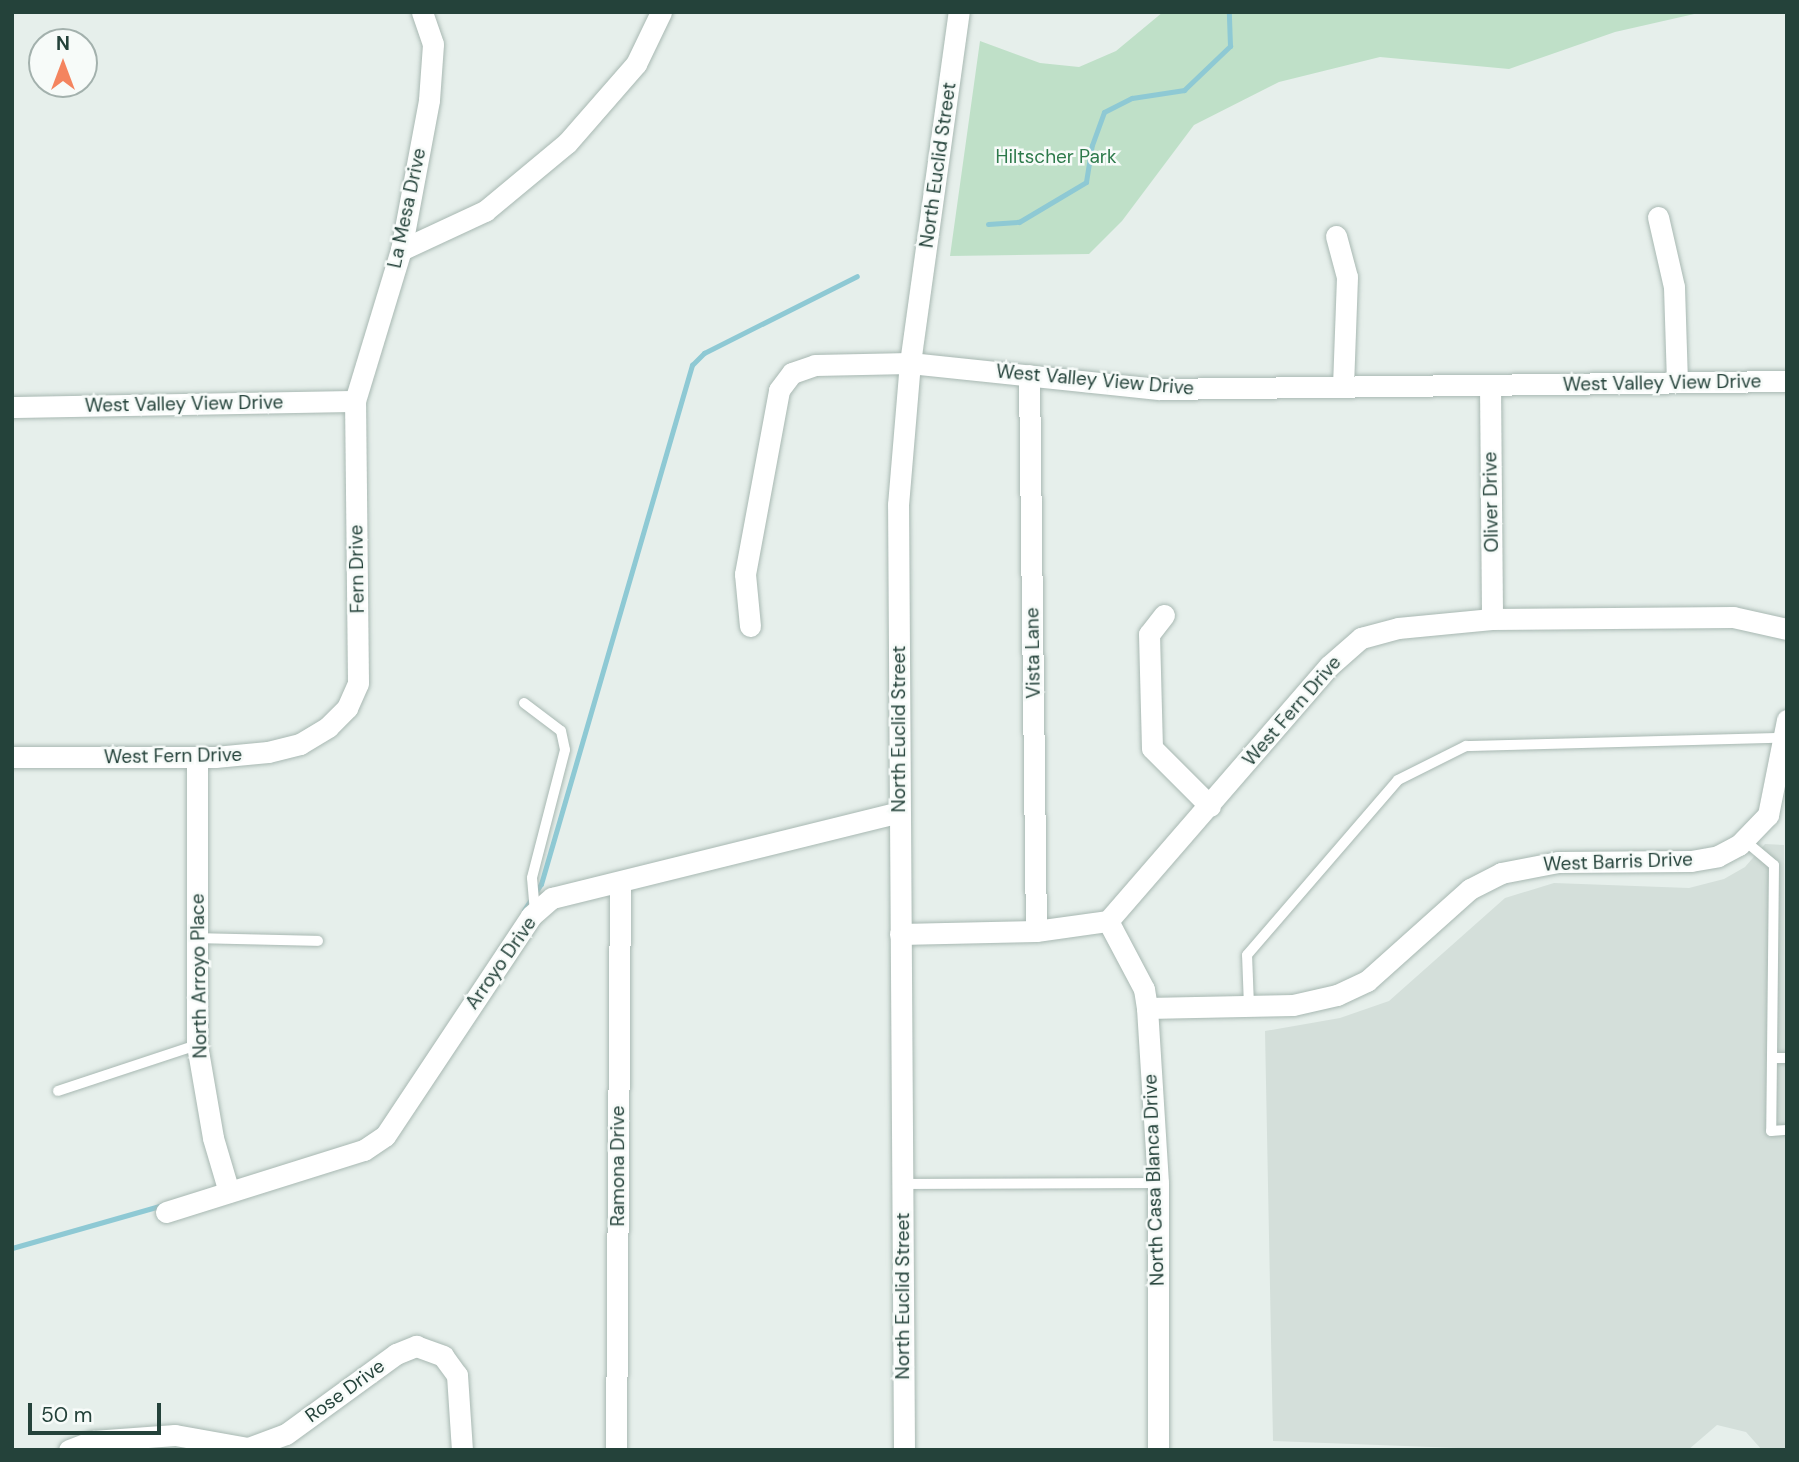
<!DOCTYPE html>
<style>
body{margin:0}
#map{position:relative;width:1799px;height:1462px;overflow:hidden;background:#e6efeb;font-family:"DM Sans",sans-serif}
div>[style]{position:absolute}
.built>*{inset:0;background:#d4dfda}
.green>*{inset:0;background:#bfe0c8}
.stream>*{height:5px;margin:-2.5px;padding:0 2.5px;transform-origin:2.5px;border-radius:2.5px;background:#8ec9d4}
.roads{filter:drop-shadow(0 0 2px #a8b8b2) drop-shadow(0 0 2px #a8b8b2)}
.service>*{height:10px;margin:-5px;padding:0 5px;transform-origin:5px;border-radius:5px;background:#fff}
.minor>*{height:21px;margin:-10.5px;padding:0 10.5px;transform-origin:10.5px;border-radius:10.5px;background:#fff}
.secondary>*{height:21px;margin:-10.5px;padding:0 10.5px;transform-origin:10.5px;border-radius:10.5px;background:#fff}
span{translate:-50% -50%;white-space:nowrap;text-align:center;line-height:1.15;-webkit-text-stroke:5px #f7fbf9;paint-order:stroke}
.park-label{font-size:19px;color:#2d7a4b}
.street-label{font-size:19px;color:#24423a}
.frame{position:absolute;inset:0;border:14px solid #24423a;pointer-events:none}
.north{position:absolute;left:28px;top:28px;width:70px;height:70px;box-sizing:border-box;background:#f7fbf9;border:2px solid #a3b1ad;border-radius:50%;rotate:0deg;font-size:19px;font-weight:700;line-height:28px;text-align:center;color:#24423a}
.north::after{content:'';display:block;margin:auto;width:24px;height:32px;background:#f4845f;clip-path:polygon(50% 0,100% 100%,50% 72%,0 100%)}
.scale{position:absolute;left:28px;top:1403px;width:133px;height:32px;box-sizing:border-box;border:4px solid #24423a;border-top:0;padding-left:9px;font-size:21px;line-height:24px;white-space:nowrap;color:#24423a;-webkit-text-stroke:5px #f7fbf9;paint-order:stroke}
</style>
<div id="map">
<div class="built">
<div style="clip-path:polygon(1765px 844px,1784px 845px,1787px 1450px,1762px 1450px,1746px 1432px,1717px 1425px,1688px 1450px,1510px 1450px,1273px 1441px,1265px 1031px,1340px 1018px,1389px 1001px,1505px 898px,1554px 883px,1689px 888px,1724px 879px,1745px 867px)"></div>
</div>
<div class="green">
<div style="clip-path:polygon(1163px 12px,1703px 12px,1615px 32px,1509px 69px,1380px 57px,1279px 82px,1194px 125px,1122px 221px,1089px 254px,950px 256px,980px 41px,1040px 63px,1079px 67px,1116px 51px)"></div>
</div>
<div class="stream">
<div style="left:988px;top:224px;width:31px;rotate:-4deg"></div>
<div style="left:1019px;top:222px;width:78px;rotate:-30.8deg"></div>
<div style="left:1086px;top:182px;width:37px;rotate:-81deg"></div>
<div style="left:1092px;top:145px;width:35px;rotate:-70deg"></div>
<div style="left:1104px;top:112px;width:31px;rotate:-27deg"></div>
<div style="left:1132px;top:98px;width:53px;rotate:-8.7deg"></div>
<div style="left:1184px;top:90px;width:64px;rotate:-43.7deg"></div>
<div style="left:1230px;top:46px;width:34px;rotate:-92deg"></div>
<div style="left:524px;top:910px;width:31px;rotate:-57deg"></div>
<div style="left:541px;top:884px;width:541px;rotate:-73.78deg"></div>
<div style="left:692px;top:365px;width:17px;rotate:-45deg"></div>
<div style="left:704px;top:353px;width:171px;rotate:-26.7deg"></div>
<div style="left:12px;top:1248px;width:157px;rotate:-15.9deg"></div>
</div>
<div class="roads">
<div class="service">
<div style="left:524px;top:703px;width:46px;rotate:37.1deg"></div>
<div style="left:561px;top:731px;width:19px;rotate:78deg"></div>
<div style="left:565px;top:750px;width:132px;rotate:104.5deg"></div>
<div style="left:532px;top:878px;width:35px;rotate:85deg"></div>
<div style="left:1744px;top:840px;width:39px;rotate:40deg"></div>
<div style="left:1774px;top:865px;width:266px;rotate:90.6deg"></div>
<div style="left:1771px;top:1131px;width:16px;rotate:-4deg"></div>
<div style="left:198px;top:938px;width:120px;rotate:1.4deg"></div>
<div style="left:1249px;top:1006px;width:51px;rotate:-92.2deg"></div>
<div style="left:1247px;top:955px;width:231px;rotate:-49.2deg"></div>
<div style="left:1398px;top:780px;width:76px;rotate:-26.6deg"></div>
<div style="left:1466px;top:746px;width:315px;rotate:-1.5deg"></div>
<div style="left:1772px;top:1058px;width:15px"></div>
<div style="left:58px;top:1091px;width:146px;rotate:-18.3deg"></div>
<div style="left:903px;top:1184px;width:255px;rotate:-0.2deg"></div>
</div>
<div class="minor">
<div style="left:1658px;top:217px;width:72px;rotate:77.1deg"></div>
<div style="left:1674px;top:287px;width:94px;rotate:88.2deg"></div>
<div style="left:1336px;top:236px;width:42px;rotate:75deg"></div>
<div style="left:1347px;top:277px;width:110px;rotate:92.1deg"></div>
<div style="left:401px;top:250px;width:93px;rotate:-24.9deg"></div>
<div style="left:485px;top:211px;width:107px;rotate:-39.7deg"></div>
<div style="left:567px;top:143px;width:105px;rotate:-48.9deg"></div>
<div style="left:636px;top:64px;width:58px;rotate:-64.3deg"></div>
<div style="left:1029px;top:375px;width:556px;rotate:89.28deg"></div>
<div style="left:1490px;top:385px;width:234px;rotate:89.5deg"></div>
<div style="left:12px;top:407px;width:343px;rotate:-1deg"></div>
<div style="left:1164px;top:615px;width:24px;rotate:128deg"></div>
<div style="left:1149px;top:634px;width:114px;rotate:88.5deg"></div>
<div style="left:1152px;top:748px;width:82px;rotate:45deg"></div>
<div style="left:750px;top:626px;width:52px;rotate:-95.5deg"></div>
<div style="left:745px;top:574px;width:187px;rotate:-79.5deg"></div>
<div style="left:779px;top:390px;width:21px;rotate:-53deg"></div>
<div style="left:792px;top:373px;width:24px;rotate:-19deg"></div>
<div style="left:815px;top:365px;width:95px;rotate:-1.2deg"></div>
<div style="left:910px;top:363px;width:250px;rotate:6deg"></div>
<div style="left:1159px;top:389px;width:628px;rotate:-0.73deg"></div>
<div style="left:12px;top:757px;width:203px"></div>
<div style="left:215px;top:757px;width:53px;rotate:-5.4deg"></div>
<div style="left:268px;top:752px;width:33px;rotate:-14deg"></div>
<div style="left:300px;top:744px;width:33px;rotate:-31deg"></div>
<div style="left:328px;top:727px;width:27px;rotate:-45deg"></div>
<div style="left:347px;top:708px;width:27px;rotate:-66deg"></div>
<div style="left:358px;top:683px;width:282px;rotate:-90.6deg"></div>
<div style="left:355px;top:401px;width:158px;rotate:-73.1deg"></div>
<div style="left:401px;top:250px;width:153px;rotate:-79.4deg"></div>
<div style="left:429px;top:100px;width:56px;rotate:-85.9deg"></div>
<div style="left:433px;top:44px;width:34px;rotate:-109deg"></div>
<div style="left:197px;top:757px;width:288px;rotate:90deg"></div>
<div style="left:197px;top:1045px;width:94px;rotate:80.2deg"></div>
<div style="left:213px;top:1138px;width:56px;rotate:73.5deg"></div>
<div style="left:1108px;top:921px;width:77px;rotate:62.1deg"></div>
<div style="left:1144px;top:989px;width:19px;rotate:81deg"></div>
<div style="left:1147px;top:1008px;width:175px;rotate:86.4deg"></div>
<div style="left:1158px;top:1183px;width:267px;rotate:90deg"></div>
<div style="left:900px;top:934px;width:136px;rotate:-1.3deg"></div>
<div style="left:1036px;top:931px;width:73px;rotate:-7.9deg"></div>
<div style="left:1108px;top:921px;width:337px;rotate:-49.1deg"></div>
<div style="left:1329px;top:666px;width:43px;rotate:-41.2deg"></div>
<div style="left:1361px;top:638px;width:38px;rotate:-15deg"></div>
<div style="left:1398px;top:628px;width:94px;rotate:-5.5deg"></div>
<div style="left:1492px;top:619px;width:241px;rotate:-0.5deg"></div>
<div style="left:1733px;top:617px;width:55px;rotate:12.5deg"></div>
<div style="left:1147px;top:1008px;width:146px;rotate:-1.2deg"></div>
<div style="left:1293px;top:1005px;width:45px;rotate:-12.8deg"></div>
<div style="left:1337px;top:995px;width:33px;rotate:-25deg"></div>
<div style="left:1367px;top:981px;width:138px;rotate:-41.8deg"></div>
<div style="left:1470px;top:889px;width:35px;rotate:-27deg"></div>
<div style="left:1501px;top:873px;width:58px;rotate:-10.9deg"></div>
<div style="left:1558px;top:862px;width:133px;rotate:-0.4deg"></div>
<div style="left:1691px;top:861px;width:27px;rotate:-10deg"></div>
<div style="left:1718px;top:856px;width:24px;rotate:-28deg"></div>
<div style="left:1739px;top:845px;width:42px;rotate:-46deg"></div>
<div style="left:1768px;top:815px;width:97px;rotate:-78.7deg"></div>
<div style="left:166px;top:1212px;width:207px;rotate:-17.4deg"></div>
<div style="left:364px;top:1150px;width:25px;rotate:-34deg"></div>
<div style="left:385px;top:1136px;width:264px;rotate:-56.4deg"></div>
<div style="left:531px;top:916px;width:28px;rotate:-41deg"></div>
<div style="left:552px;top:898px;width:357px;rotate:-13.9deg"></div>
<div style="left:69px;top:1450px;width:26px;rotate:-21deg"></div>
<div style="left:93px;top:1441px;width:82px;rotate:-4.2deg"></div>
<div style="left:175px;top:1435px;width:74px;rotate:10.1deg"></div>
<div style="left:248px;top:1448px;width:40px;rotate:-20.2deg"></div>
<div style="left:286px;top:1434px;width:136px;rotate:-36deg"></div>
<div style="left:396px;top:1354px;width:22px;rotate:-22deg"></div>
<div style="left:416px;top:1346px;width:29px;rotate:20deg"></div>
<div style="left:443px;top:1356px;width:24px;rotate:54deg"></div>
<div style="left:457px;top:1375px;width:75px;rotate:86.2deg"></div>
<div style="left:616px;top:1450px;width:568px;rotate:-89.6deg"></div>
</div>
<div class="secondary">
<div style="left:904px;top:1450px;width:945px;rotate:-90.36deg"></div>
<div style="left:898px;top:505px;width:143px;rotate:-85.2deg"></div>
<div style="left:910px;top:363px;width:354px;rotate:-82.1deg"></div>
</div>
</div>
<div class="park-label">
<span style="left:1056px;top:157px">Hiltscher Park</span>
</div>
<div class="street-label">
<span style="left:938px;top:165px;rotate:-82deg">North Euclid Street</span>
<span style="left:407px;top:208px;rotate:-78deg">La Mesa Drive</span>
<span style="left:1095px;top:380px;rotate:5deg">West Valley View Drive</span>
<span style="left:1662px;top:383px;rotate:-1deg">West Valley View Drive</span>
<span style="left:184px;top:404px;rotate:-1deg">West Valley View Drive</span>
<span style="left:1491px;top:502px;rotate:-91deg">Oliver Drive</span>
<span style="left:357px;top:569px;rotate:-91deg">Fern Drive</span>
<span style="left:1033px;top:653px;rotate:-91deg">Vista Lane</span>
<span style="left:1292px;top:711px;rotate:-49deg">West Fern Drive</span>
<span style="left:899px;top:729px;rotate:-90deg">North Euclid Street</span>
<span style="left:173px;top:756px;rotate:-1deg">West Fern Drive</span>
<span style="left:1618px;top:862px;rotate:-2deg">West Barris Drive</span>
<span style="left:501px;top:963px;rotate:-55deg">Arroyo Drive</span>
<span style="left:199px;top:976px;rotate:-91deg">North Arroyo Place</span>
<span style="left:618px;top:1166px;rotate:-90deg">Ramona Drive</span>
<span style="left:1154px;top:1180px;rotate:-92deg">North Casa Blanca Drive</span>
<span style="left:903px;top:1296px;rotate:-90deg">North Euclid Street</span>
<span style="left:345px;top:1391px;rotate:-36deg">Rose Drive</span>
</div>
<div class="frame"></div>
<div class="north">N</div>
<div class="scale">50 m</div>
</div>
